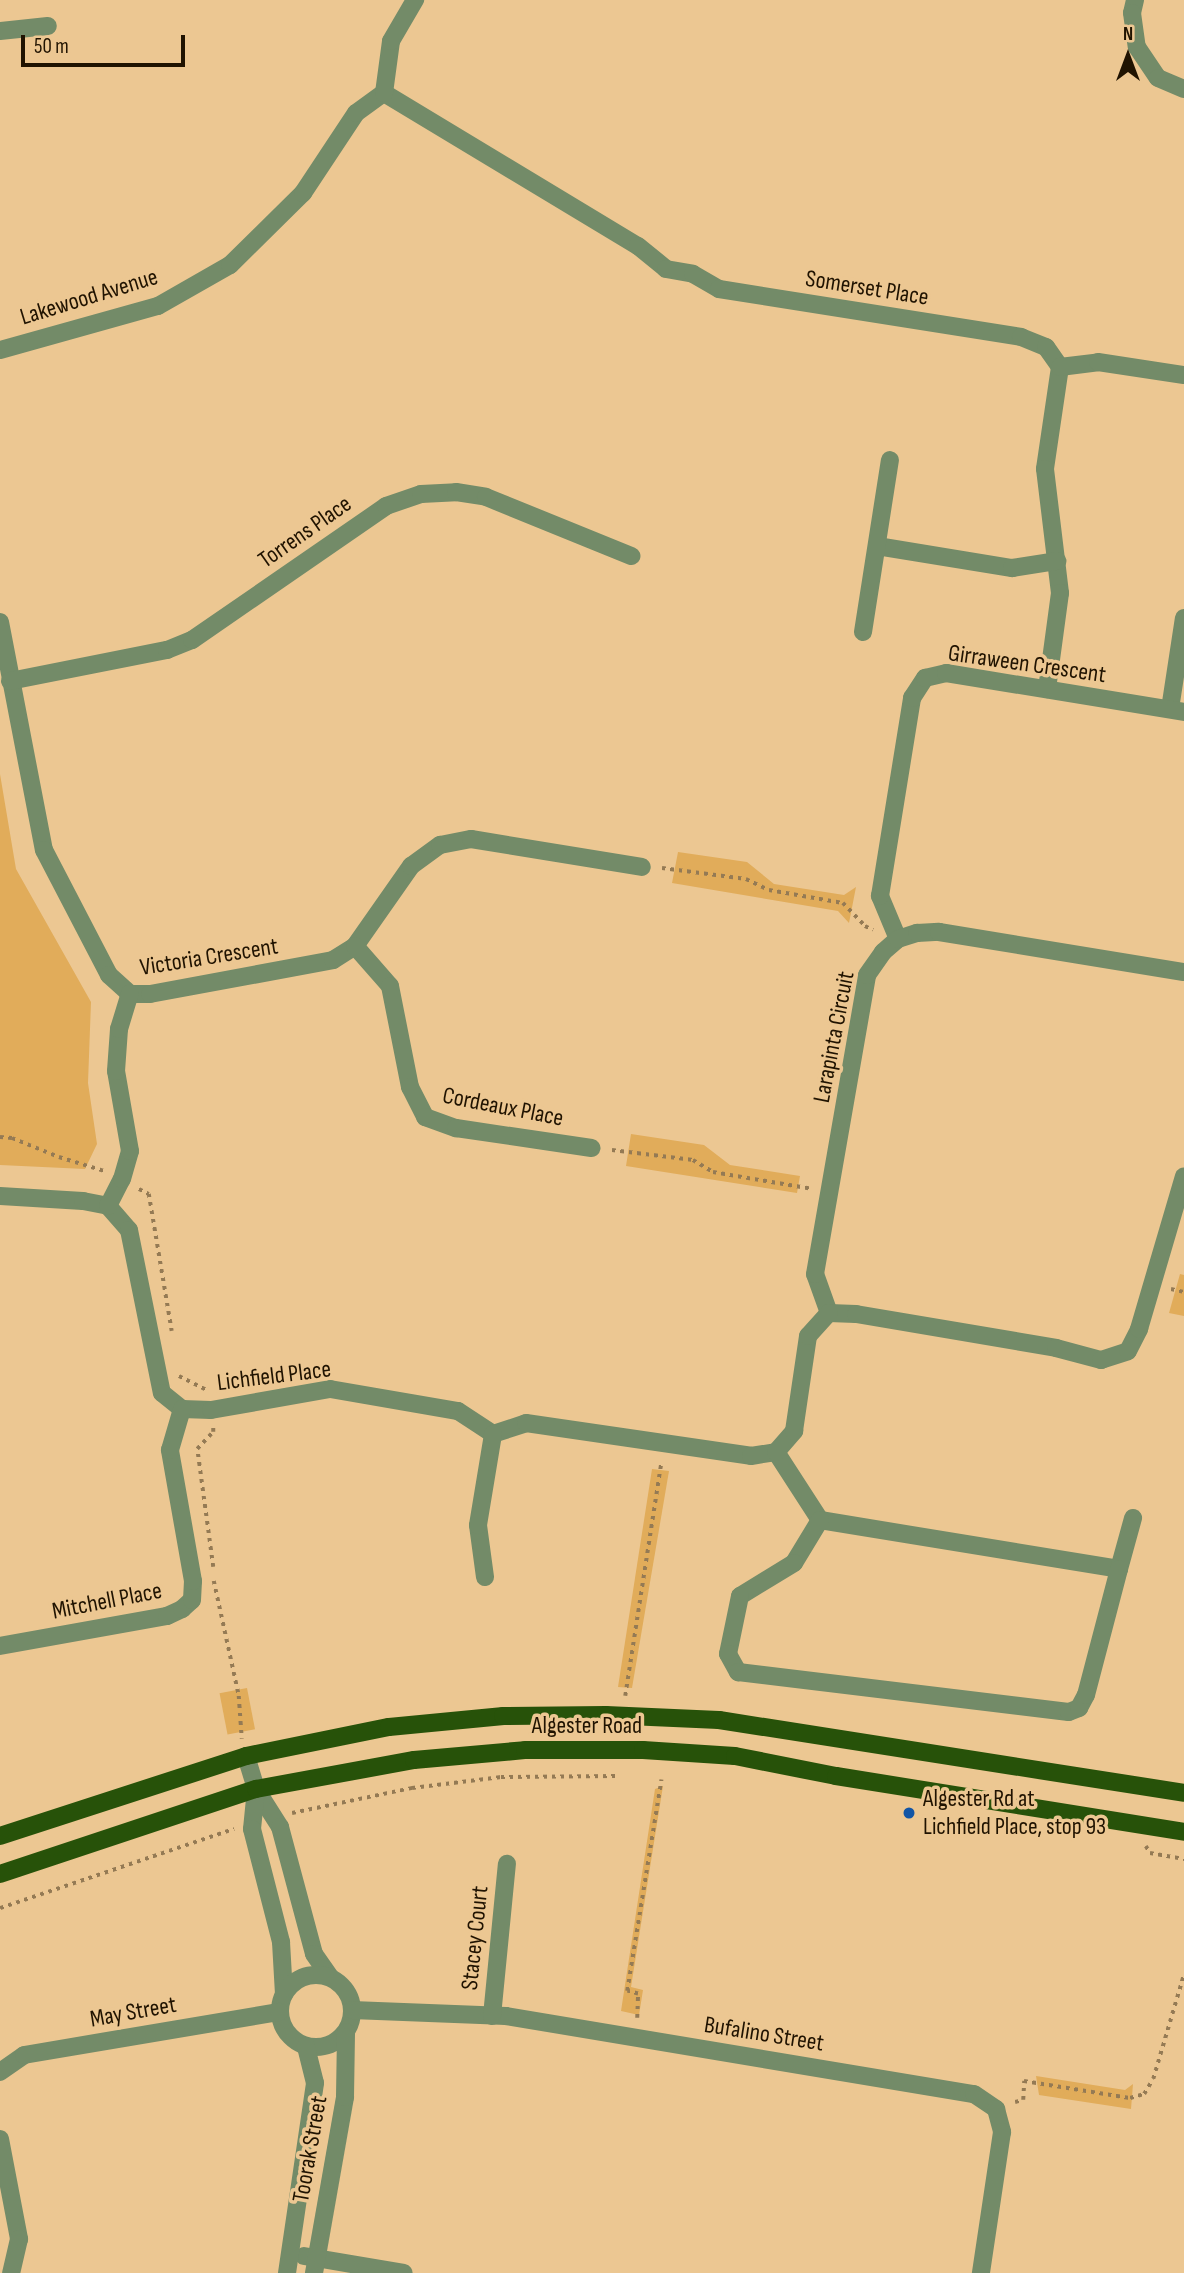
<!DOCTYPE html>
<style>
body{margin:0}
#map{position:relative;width:1184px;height:2273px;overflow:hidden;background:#ecc792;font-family:"Sofia Sans Condensed",sans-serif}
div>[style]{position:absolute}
.green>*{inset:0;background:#e1ac5a;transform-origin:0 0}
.path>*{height:3.5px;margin-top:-1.75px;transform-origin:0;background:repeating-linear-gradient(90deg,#947a54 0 3.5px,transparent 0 8.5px)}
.minor>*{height:18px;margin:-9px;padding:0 9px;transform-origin:9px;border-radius:9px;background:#738b68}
.minor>.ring{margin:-9px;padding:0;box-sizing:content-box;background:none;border:18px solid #738b68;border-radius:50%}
.major>*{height:18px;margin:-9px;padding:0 9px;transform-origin:9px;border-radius:9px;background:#275209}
.dots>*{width:19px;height:19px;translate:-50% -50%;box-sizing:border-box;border:4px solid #ecc792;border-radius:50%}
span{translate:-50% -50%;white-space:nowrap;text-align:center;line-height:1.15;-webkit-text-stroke:7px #ecc792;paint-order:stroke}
.street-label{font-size:24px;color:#201301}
.poi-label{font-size:24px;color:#201301}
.left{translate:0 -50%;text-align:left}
.north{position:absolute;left:1093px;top:21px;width:70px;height:70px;-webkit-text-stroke:5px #ecc792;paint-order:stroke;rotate:0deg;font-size:19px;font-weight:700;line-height:28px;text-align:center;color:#201301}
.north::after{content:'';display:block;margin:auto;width:24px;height:32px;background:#201301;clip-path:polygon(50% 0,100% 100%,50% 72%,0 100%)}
.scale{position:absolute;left:21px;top:35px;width:164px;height:32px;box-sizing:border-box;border:4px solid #201301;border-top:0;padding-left:9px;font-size:21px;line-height:24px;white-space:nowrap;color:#201301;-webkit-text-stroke:5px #ecc792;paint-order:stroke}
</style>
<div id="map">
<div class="green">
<div style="clip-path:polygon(0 774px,16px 869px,91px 1002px,88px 1083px,97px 1144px,85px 1169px,0 1165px)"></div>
<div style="clip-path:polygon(678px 852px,747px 862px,774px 884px,844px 895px,856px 887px,849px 923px,838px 911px,672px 883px)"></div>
<div style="clip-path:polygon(631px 1134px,704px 1145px,730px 1165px,800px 1176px,797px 1193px,626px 1166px)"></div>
<div style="clip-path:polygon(1180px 1274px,1184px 1275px,1184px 1316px,1169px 1313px)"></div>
<div style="clip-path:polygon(652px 1469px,669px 1471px,632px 1688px,618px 1687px)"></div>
<div style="left:247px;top:1688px;width:42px;height:28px;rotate:79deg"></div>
<div style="clip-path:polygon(663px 1786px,631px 1987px,643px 1990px,639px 2015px,621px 2011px,655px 1789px)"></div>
<div style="clip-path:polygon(1036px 2076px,1125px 2090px,1133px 2084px,1131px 2109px,1039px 2095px)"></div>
</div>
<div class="path">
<div style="left:662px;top:868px;width:85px;rotate:7.5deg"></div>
<div style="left:746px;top:879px;width:25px;rotate:26deg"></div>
<div style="left:769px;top:890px;width:75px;rotate:10deg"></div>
<div style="left:843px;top:903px;width:32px;rotate:46deg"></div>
<div style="left:865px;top:926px;width:9px;rotate:27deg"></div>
<div style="left:0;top:1137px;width:12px;rotate:5deg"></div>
<div style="left:12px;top:1138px;width:51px;rotate:22deg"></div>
<div style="left:59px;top:1157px;width:47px;rotate:17.3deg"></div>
<div style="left:612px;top:1150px;width:82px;rotate:7deg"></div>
<div style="left:693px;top:1160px;width:23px;rotate:31deg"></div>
<div style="left:713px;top:1172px;width:100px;rotate:9.7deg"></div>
<div style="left:139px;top:1189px;width:11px;rotate:27deg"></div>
<div style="left:149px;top:1194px;width:139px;rotate:80.5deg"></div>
<div style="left:1171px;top:1289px;width:13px;rotate:13deg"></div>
<div style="left:179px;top:1376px;width:30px;rotate:27deg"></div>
<div style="left:213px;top:1567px;width:119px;rotate:-97.7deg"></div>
<div style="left:197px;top:1449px;width:23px;rotate:-47deg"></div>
<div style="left:213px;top:1432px;width:4px;rotate:-90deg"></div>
<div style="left:214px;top:1581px;width:118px;rotate:77.7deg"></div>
<div style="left:239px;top:1696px;width:43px;rotate:86deg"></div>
<div style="left:625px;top:1696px;width:236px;rotate:-81.2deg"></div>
<div style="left:292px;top:1813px;width:123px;rotate:-11.8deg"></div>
<div style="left:412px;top:1788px;width:90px;rotate:-7deg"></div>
<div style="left:501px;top:1777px;width:115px;rotate:-0.5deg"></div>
<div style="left:1146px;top:1846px;width:8px;rotate:60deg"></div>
<div style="left:1150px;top:1853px;width:35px;rotate:10deg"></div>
<div style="left:0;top:1908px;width:247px;rotate:-18.7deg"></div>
<div style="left:637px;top:2018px;width:24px;rotate:-88deg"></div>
<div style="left:638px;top:1994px;width:11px;rotate:-165deg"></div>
<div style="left:627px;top:1991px;width:214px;rotate:-80.8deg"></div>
<div style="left:1015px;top:2102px;width:8px;rotate:-14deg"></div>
<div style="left:1023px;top:2100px;width:19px;rotate:-87deg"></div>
<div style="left:1024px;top:2081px;width:107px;rotate:9.1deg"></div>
<div style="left:1130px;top:2098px;width:15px;rotate:-16deg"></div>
<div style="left:1144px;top:2094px;width:17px;rotate:-59deg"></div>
<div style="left:1153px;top:2079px;width:109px;rotate:-73.6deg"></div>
</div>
<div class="minor">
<div style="left:1135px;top:0;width:13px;rotate:103deg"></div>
<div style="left:1132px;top:13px;width:34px;rotate:82deg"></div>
<div style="left:1137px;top:47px;width:37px;rotate:56deg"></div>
<div style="left:1158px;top:78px;width:28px;rotate:23deg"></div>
<div style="left:0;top:31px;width:48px;rotate:-5.9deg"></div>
<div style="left:384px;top:93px;width:297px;rotate:31.1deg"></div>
<div style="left:638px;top:246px;width:36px;rotate:39deg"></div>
<div style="left:666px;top:269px;width:27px;rotate:10deg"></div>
<div style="left:693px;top:274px;width:30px;rotate:30deg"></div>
<div style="left:719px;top:289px;width:306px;rotate:9deg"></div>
<div style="left:1021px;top:337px;width:27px;rotate:22deg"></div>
<div style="left:1046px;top:347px;width:24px;rotate:55deg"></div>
<div style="left:1060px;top:367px;width:103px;rotate:98.4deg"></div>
<div style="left:1045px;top:469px;width:125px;rotate:83.1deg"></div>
<div style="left:1060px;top:593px;width:97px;rotate:97.7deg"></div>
<div style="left:0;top:350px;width:164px;rotate:-15.6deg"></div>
<div style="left:158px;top:306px;width:83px;rotate:-29.7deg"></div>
<div style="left:230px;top:265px;width:103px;rotate:-44.6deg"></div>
<div style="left:303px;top:193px;width:96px;rotate:-56.5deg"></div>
<div style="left:356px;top:113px;width:34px;rotate:-36deg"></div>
<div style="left:384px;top:93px;width:52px;rotate:-82.3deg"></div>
<div style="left:391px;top:41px;width:48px;rotate:-59.7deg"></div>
<div style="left:1060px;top:367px;width:38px;rotate:-7deg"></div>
<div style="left:1098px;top:362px;width:87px;rotate:8.6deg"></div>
<div style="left:877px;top:546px;width:137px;rotate:9.3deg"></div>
<div style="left:1012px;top:568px;width:46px;rotate:-8.8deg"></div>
<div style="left:0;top:622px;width:232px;rotate:79.1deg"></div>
<div style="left:44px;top:850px;width:141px;rotate:62.5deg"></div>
<div style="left:109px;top:975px;width:28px;rotate:42deg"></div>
<div style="left:130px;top:994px;width:20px"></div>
<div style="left:150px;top:994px;width:186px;rotate:-10.5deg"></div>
<div style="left:333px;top:960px;width:26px;rotate:-32deg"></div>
<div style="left:355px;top:946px;width:98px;rotate:-55deg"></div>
<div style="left:411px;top:866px;width:36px;rotate:-36deg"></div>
<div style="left:440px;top:845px;width:32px;rotate:-11deg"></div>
<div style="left:471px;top:839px;width:173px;rotate:9.3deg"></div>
<div style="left:863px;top:632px;width:174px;rotate:-81.1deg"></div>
<div style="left:10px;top:681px;width:160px;rotate:-11.2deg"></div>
<div style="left:167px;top:650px;width:27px;rotate:-22deg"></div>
<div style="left:192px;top:640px;width:236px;rotate:-34.6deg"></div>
<div style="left:386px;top:506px;width:37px;rotate:-19deg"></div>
<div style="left:421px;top:494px;width:35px;rotate:-3deg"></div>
<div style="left:456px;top:492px;width:30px;rotate:9deg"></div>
<div style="left:486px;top:497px;width:157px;rotate:22.1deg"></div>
<div style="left:1170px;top:709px;width:92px;rotate:-81.3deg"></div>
<div style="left:898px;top:939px;width:47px;rotate:-112.7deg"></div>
<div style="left:880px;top:896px;width:201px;rotate:-80.8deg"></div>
<div style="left:912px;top:698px;width:24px;rotate:-57deg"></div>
<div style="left:925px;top:678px;width:22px;rotate:-13deg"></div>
<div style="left:946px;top:673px;width:241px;rotate:9.3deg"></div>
<div style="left:355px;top:946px;width:53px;rotate:48.8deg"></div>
<div style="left:390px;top:986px;width:103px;rotate:78.8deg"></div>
<div style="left:410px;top:1087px;width:34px;rotate:63deg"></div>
<div style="left:425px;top:1117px;width:33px;rotate:20deg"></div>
<div style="left:456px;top:1128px;width:137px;rotate:8.4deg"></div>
<div style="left:0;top:1196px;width:83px;rotate:3.4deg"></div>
<div style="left:83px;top:1201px;width:25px;rotate:11deg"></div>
<div style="left:108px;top:1206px;width:32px;rotate:49deg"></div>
<div style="left:129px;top:1230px;width:166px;rotate:78.6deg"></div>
<div style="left:162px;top:1393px;width:26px;rotate:39deg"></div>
<div style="left:182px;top:1409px;width:29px;rotate:2deg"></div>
<div style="left:211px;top:1410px;width:121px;rotate:-10deg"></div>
<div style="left:330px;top:1389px;width:130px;rotate:9.8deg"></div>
<div style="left:458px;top:1411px;width:42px;rotate:33.3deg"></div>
<div style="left:493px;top:1434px;width:35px;rotate:-18deg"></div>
<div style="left:526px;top:1423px;width:227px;rotate:8.3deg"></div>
<div style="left:751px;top:1456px;width:25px;rotate:-9deg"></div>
<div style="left:108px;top:1206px;width:30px;rotate:-63deg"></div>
<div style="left:122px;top:1179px;width:29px;rotate:-74deg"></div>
<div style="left:130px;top:1151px;width:81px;rotate:-99.9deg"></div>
<div style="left:116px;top:1071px;width:42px;rotate:-85.9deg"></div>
<div style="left:119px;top:1029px;width:37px;rotate:-73deg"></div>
<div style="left:829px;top:1313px;width:41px;rotate:-109.7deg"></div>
<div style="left:815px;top:1274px;width:303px;rotate:-80.1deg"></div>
<div style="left:867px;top:975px;width:28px;rotate:-55deg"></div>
<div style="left:883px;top:952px;width:20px;rotate:-41deg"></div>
<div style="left:898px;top:939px;width:20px;rotate:-18deg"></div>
<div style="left:917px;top:933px;width:22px;rotate:-3deg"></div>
<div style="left:939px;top:932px;width:248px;rotate:9.3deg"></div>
<div style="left:829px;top:1313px;width:27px;rotate:2deg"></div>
<div style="left:856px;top:1314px;width:203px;rotate:9.6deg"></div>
<div style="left:1056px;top:1348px;width:47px;rotate:14.9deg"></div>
<div style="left:1101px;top:1360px;width:28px;rotate:-18deg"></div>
<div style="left:1128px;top:1351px;width:25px;rotate:-63deg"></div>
<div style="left:1139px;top:1329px;width:159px;rotate:-73.6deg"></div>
<div style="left:776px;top:1452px;width:81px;rotate:57.1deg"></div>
<div style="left:820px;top:1520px;width:303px;rotate:9.3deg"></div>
<div style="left:1119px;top:1569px;width:53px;rotate:-74.6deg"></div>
<div style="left:776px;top:1452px;width:28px;rotate:-49deg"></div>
<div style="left:794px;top:1431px;width:96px;rotate:-81.6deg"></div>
<div style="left:808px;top:1336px;width:31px;rotate:-48deg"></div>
<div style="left:820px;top:1520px;width:50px;rotate:121.2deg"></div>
<div style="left:794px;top:1563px;width:63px;rotate:148.6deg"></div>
<div style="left:740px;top:1596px;width:59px;rotate:101.7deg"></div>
<div style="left:728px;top:1654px;width:21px;rotate:61deg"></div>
<div style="left:738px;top:1672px;width:333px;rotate:6.9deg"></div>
<div style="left:1069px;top:1712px;width:11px;rotate:-22deg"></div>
<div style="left:1079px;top:1708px;width:15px;rotate:-62deg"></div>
<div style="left:1086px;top:1695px;width:130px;rotate:-75.3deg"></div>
<div style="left:485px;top:1577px;width:52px;rotate:-97.7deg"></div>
<div style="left:478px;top:1525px;width:92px;rotate:-80.6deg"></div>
<div style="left:0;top:1646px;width:170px;rotate:-10.2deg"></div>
<div style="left:167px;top:1616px;width:17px;rotate:-25deg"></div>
<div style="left:182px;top:1609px;width:13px;rotate:-42deg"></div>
<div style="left:192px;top:1600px;width:19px;rotate:-87deg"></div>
<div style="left:193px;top:1581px;width:133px;rotate:-100deg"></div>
<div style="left:170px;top:1450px;width:43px;rotate:-73.7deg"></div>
<div style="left:246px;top:1756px;width:34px;rotate:73deg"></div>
<div style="left:256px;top:1789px;width:45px;rotate:57.7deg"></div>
<div style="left:280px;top:1827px;width:131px;rotate:75deg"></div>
<div style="left:314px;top:1954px;width:29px;rotate:55deg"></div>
<div style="left:256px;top:1789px;width:40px;rotate:95.7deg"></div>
<div style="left:252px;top:1829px;width:117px;rotate:75.6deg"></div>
<div style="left:281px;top:1942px;width:52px;rotate:86.7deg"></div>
<div class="ring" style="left:280px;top:1975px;width:54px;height:54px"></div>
<div style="left:352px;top:2010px;width:154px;rotate:2.2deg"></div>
<div style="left:506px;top:2016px;width:474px;rotate:9.5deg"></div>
<div style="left:974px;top:2094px;width:27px;rotate:34deg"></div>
<div style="left:996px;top:2109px;width:24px;rotate:75deg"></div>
<div style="left:1002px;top:2132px;width:143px;rotate:98.5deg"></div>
<div style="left:492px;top:2016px;width:153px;rotate:-84.4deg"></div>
<div style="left:0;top:2072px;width:29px;rotate:-35deg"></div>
<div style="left:24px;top:2055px;width:259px;rotate:-9.6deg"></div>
<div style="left:0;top:2139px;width:102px;rotate:79.2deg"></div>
<div style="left:19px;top:2239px;width:35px;rotate:103deg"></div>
<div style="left:304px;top:2256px;width:101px;rotate:9.6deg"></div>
<div style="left:287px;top:2273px;width:192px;rotate:-81.6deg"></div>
<div style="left:315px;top:2083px;width:38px;rotate:-104deg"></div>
<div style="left:314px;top:2273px;width:179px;rotate:-80deg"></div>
<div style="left:345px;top:2097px;width:65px;rotate:-89.1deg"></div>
</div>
<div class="major">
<div style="left:0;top:1836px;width:259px;rotate:-18deg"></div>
<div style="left:246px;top:1756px;width:146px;rotate:-11.5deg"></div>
<div style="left:389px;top:1727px;width:115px;rotate:-5.5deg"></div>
<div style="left:503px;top:1716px;width:103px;rotate:-0.6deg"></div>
<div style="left:606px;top:1715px;width:113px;rotate:2.5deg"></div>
<div style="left:719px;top:1720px;width:471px;rotate:8.9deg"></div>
<div style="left:0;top:1874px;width:270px;rotate:-18.4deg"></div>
<div style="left:256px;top:1789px;width:161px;rotate:-10.4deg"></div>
<div style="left:414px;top:1760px;width:111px;rotate:-5.1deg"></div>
<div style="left:525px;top:1750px;width:118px"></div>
<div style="left:643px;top:1750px;width:92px;rotate:3.7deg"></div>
<div style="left:735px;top:1756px;width:103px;rotate:11.2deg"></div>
<div style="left:836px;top:1776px;width:352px;rotate:9.1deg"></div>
</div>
<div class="dots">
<div style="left:909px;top:1813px;background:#1255a5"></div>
</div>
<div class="street-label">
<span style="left:867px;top:288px;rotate:9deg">Somerset Place</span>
<span style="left:89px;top:297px;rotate:-17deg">Lakewood Avenue</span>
<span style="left:305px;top:532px;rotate:-35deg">Torrens Place</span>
<span style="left:1027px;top:664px;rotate:8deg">Girraween Crescent</span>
<span style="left:209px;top:957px;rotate:-9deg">Victoria Crescent</span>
<span style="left:834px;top:1037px;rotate:-79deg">Larapinta Circuit</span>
<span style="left:503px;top:1107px;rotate:11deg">Cordeaux Place</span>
<span style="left:274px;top:1376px;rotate:-7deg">Lichfield Place</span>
<span style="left:107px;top:1601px;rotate:-11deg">Mitchell Place</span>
<span style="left:587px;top:1726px">Algester Road</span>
<span style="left:475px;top:1938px;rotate:-84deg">Stacey Court</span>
<span style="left:133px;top:2012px;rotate:-10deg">May Street</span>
<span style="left:764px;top:2034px;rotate:9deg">Bufalino Street</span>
<span style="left:310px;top:2149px;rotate:-80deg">Toorak Street</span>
</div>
<div class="poi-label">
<span class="left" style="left:923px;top:1813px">Algester Rd at<br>Lichfield Place, stop 93</span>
</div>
<div class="north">N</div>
<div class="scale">50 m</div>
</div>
